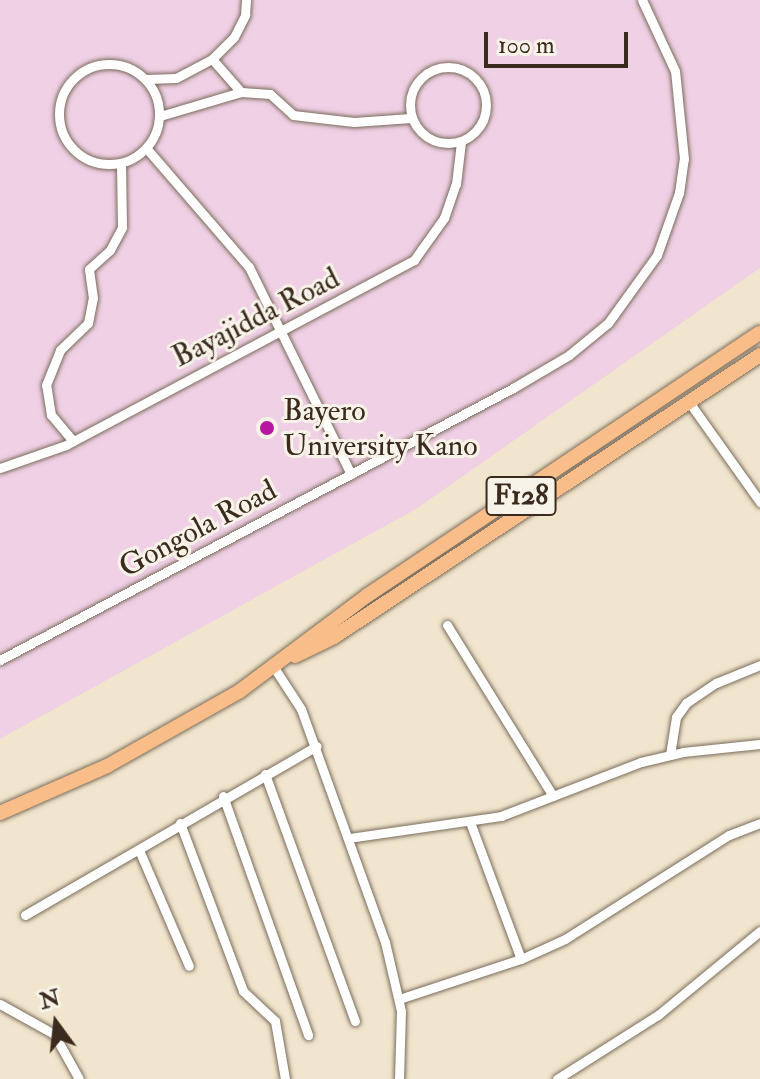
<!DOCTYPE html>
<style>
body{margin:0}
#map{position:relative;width:760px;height:1079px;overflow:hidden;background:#f1e6cd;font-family:"IM FELL Double Pica",serif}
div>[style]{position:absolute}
.built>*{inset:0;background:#f0d0e5}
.roads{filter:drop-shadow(0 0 2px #7b6c5b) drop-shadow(0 0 2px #7b6c5b)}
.minor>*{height:9px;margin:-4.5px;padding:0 4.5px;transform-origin:4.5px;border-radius:4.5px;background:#fff}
.minor>.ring{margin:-4.5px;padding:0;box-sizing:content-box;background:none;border:9px solid #fff;border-radius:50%}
.primary>*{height:14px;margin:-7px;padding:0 7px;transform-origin:7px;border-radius:7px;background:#f9bd89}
.dots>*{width:22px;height:22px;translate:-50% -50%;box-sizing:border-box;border:4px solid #f7f3e8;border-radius:50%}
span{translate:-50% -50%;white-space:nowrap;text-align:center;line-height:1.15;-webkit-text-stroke:6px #f7f3e8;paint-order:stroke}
.shield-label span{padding:2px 6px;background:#f7f3e8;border:2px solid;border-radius:6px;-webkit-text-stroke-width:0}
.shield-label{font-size:28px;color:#3b2a1e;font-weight:700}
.street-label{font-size:30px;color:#3b2a1e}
.poi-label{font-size:30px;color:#3b2a1e}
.left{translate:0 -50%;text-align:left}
.north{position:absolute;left:16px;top:983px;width:80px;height:80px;-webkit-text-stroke:6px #f7f3e8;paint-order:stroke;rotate:345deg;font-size:22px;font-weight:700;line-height:32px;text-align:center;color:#3b2a1e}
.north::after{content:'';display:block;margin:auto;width:28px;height:36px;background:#3b2a1e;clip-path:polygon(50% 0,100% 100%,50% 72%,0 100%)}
.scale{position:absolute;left:484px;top:32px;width:144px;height:36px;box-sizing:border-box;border:4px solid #3b2a1e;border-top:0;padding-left:10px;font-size:24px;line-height:28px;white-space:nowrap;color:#3b2a1e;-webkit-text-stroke:6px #f7f3e8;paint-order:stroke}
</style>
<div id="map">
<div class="built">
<div style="clip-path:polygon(0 0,760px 0,760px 268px,416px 509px,0 739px)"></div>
</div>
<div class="roads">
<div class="minor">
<div style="left:212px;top:59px;width:44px;rotate:48.7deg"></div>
<div style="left:241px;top:92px;width:29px;rotate:4deg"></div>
<div style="left:270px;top:94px;width:31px;rotate:42deg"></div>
<div style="left:293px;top:115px;width:61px;rotate:6.5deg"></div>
<div style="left:354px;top:122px;width:57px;rotate:-4deg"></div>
<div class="ring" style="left:59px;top:64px;width:91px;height:91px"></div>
<div class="ring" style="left:410px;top:67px;width:67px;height:67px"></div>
<div style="left:146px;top:79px;width:30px;rotate:-2deg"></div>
<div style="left:176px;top:78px;width:41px;rotate:-27.8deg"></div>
<div style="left:212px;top:59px;width:31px;rotate:-45deg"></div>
<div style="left:234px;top:37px;width:25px;rotate:-63deg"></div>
<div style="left:245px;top:15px;width:15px;rotate:-86deg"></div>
<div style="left:160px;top:116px;width:84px;rotate:-16.5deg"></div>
<div style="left:147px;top:149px;width:156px;rotate:49.2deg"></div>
<div style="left:249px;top:267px;width:231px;rotate:63.8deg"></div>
<div style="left:689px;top:402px;width:123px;rotate:54.6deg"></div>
<div style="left:73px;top:441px;width:34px;rotate:-130deg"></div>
<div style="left:51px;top:415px;width:30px;rotate:-99deg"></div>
<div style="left:46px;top:385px;width:38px;rotate:-68deg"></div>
<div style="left:60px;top:350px;width:39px;rotate:-44deg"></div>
<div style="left:88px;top:323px;width:25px;rotate:-79deg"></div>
<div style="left:93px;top:298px;width:29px;rotate:-98deg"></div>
<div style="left:89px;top:269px;width:28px;rotate:-42deg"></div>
<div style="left:110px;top:250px;width:26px;rotate:-62deg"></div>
<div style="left:122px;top:227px;width:64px;rotate:-90.9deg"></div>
<div style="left:0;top:468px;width:70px;rotate:-19.2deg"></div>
<div style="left:66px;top:445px;width:394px;rotate:-28deg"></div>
<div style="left:414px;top:260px;width:52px;rotate:-54.5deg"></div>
<div style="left:444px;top:218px;width:36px;rotate:-71deg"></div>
<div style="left:456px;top:184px;width:42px;rotate:-83.2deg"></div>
<div style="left:447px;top:625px;width:201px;rotate:58.2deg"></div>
<div style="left:0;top:660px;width:581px;rotate:-27.93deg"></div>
<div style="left:513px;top:388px;width:65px;rotate:-30.5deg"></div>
<div style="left:569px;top:355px;width:50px;rotate:-39.4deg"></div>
<div style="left:608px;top:323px;width:84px;rotate:-54.2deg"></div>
<div style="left:657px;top:255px;width:66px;rotate:-70.5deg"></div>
<div style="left:679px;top:193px;width:34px;rotate:-82deg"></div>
<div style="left:684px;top:159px;width:88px;rotate:-95.8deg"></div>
<div style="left:675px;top:71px;width:78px;rotate:-114.9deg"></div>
<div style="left:273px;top:666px;width:51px;rotate:56.9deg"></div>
<div style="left:301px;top:709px;width:248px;rotate:70.2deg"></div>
<div style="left:385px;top:942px;width:71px;rotate:76.9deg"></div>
<div style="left:401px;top:1011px;width:68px;rotate:91.7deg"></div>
<div style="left:670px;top:755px;width:38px;rotate:-81deg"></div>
<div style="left:676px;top:717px;width:17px;rotate:-54deg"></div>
<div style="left:686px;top:703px;width:36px;rotate:-34deg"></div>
<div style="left:716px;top:683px;width:48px;rotate:-22.2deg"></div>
<div style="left:265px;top:774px;width:263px;rotate:70deg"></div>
<div style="left:223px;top:796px;width:254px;rotate:70.4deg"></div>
<div style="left:470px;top:822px;width:146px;rotate:69.6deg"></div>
<div style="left:180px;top:823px;width:179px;rotate:69.4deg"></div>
<div style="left:243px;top:991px;width:44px;rotate:43.2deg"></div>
<div style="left:275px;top:1021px;width:59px;rotate:80.2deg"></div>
<div style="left:349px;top:838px;width:154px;rotate:-8.2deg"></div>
<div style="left:501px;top:816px;width:150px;rotate:-21.1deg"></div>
<div style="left:641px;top:762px;width:43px;rotate:-13.4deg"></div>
<div style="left:683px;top:752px;width:77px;rotate:-5.9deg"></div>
<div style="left:139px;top:850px;width:126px;rotate:66.7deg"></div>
<div style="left:25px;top:915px;width:337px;rotate:-30.1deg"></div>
<div style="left:399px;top:999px;width:128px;rotate:-18.2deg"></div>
<div style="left:521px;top:959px;width:48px;rotate:-24.4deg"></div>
<div style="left:565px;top:939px;width:194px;rotate:-32.4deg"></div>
<div style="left:729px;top:835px;width:33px;rotate:-21deg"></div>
<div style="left:0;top:1004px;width:62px;rotate:29.1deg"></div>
<div style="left:54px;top:1034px;width:51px;rotate:60.9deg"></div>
<div style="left:557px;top:1079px;width:120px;rotate:-32.4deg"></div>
<div style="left:658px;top:1015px;width:132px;rotate:-39.5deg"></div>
</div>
<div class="primary">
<div style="left:295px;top:656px;width:43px;rotate:-26deg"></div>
<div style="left:334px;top:637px;width:511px;rotate:-33.5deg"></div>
<div style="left:0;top:813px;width:117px;rotate:-23.7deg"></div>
<div style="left:107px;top:766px;width:153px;rotate:-29.4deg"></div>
<div style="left:240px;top:691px;width:160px;rotate:-36.9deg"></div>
<div style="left:368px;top:595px;width:471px;rotate:-33.8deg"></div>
</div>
</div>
<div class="dots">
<div style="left:267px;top:428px;background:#b5179e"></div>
</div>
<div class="shield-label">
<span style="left:521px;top:496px">F128</span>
</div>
<div class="street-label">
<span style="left:256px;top:318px;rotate:-27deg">Bayajidda Road</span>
<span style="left:198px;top:529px;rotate:-28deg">Gongola Road</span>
</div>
<div class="poi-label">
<span class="left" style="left:283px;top:428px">Bayero<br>University Kano</span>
</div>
<div class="north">N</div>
<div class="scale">100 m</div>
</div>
